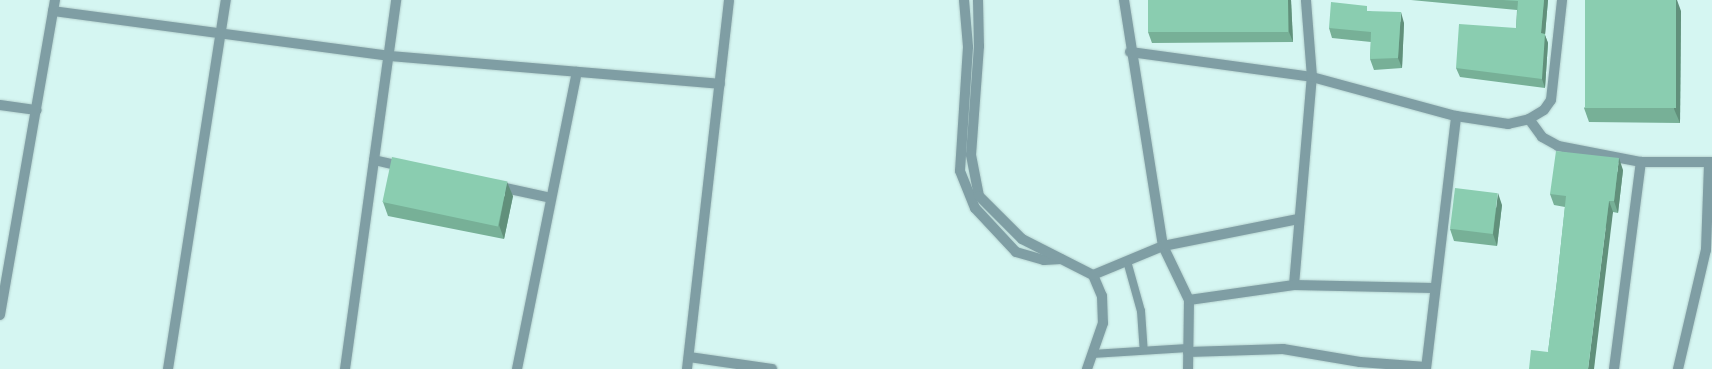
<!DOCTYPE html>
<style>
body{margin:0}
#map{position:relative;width:1712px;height:369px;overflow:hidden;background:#d5f6f2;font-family:Karla,sans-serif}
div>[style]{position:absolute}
.roads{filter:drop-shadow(0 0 1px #b6d3d0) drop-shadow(0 0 1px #b6d3d0)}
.service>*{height:8px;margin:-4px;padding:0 4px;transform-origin:4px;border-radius:4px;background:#7f9ea4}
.minor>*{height:10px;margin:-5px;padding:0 5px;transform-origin:5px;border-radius:5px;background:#7f9ea4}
.tertiary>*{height:10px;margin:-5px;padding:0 5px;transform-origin:5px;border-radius:5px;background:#7f9ea4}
.wall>*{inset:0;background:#77b097}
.shaded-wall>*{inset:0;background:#61907b}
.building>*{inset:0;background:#8acdb0;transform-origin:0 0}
span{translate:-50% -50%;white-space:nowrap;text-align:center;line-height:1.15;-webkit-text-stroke:3.5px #fff;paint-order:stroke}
</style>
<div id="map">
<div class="roads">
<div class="service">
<div style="left:1127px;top:261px;width:52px;rotate:74.4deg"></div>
<div style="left:1141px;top:311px;width:39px;rotate:86deg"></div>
<div style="left:1092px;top:354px;width:96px;rotate:-3.6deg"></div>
</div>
<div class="minor">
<div style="left:964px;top:0;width:47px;rotate:85.1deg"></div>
<div style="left:968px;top:47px;width:124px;rotate:93.7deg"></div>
<div style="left:960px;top:171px;width:40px;rotate:68deg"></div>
<div style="left:975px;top:208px;width:60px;rotate:47deg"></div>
<div style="left:1016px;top:252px;width:29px;rotate:16deg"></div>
<div style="left:1044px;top:260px;width:17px;rotate:-3deg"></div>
<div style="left:978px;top:0;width:46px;rotate:88.8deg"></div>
<div style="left:979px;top:46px;width:109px;rotate:94.2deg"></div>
<div style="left:971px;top:155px;width:42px;rotate:79deg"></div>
<div style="left:979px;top:196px;width:61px;rotate:45deg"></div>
<div style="left:1022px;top:239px;width:80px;rotate:26.9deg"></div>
<div style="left:1093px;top:275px;width:23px;rotate:67deg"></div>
<div style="left:1102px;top:296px;width:27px;rotate:88deg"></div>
<div style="left:1103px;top:323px;width:49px;rotate:109.2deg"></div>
<div style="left:1124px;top:0;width:249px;rotate:81deg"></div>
<div style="left:1163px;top:246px;width:60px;rotate:64.3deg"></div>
<div style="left:1189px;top:300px;width:69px;rotate:90.8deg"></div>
<div style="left:53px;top:11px;width:339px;rotate:7.6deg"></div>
<div style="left:389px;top:56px;width:332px;rotate:4.8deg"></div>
<div style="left:1130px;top:52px;width:184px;rotate:7.8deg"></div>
<div style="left:1312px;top:77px;width:149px;rotate:15.2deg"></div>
<div style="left:1456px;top:116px;width:53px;rotate:8.7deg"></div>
<div style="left:1508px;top:124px;width:22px;rotate:-13deg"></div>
<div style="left:1529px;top:119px;width:17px;rotate:-31deg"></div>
<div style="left:1544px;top:110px;width:12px;rotate:-55deg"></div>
<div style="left:1551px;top:100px;width:101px;rotate:-83.7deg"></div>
<div style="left:0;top:105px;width:37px;rotate:8deg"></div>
<div style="left:1529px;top:119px;width:22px;rotate:54deg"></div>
<div style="left:1542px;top:137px;width:18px;rotate:29deg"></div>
<div style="left:1558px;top:146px;width:85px;rotate:10.9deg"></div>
<div style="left:1641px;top:162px;width:71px"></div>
<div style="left:374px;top:160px;width:31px;rotate:13deg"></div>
<div style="left:496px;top:186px;width:56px;rotate:12.3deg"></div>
<div style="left:1093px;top:275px;width:76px;rotate:-22.5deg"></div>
<div style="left:1163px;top:246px;width:138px;rotate:-11.3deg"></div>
<div style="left:1294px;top:285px;width:209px;rotate:-85.1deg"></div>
<div style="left:1312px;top:77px;width:77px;rotate:-94.5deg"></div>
<div style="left:1189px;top:300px;width:106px;rotate:-8.1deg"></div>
<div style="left:1294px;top:285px;width:139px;rotate:1.2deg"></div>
<div style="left:0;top:315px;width:320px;rotate:-80.1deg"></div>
<div style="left:1188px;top:352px;width:95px;rotate:-1.8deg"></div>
<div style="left:1283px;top:349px;width:78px;rotate:9.6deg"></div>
<div style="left:1360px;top:362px;width:66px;rotate:4.3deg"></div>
<div style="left:689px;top:357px;width:84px;rotate:8.2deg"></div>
<div style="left:168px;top:369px;width:374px;rotate:-81.1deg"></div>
<div style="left:345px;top:369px;width:373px;rotate:-82.1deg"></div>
<div style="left:517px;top:369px;width:303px;rotate:-78.6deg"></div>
<div style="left:1426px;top:369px;width:255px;rotate:-83.2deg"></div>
<div style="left:1614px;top:369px;width:209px;rotate:-82.6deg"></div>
<div style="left:1678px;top:369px;width:122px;rotate:-76.8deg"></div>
<div style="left:1706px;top:250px;width:88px;rotate:-88deg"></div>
</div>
<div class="tertiary">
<div style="left:687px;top:369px;width:371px;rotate:-83.5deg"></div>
</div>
</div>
<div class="wall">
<div style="clip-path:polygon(1148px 0,1291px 0,1293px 42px,1152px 43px,1148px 32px)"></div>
<div style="clip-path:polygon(1411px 0,1548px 0,1545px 35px,1548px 43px,1545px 88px,1460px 77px,1456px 68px,1516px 28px,1517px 10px)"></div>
<div style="clip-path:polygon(1369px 11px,1404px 23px,1402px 68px,1374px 70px,1370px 59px,1371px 42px,1332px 38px,1329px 28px)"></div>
<div style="clip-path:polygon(1681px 11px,1680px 123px,1589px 122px,1584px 108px)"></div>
<div style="clip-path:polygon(1623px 170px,1618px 213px,1613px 212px,1548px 352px,1557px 281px,1565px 207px,1554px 205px,1550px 194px)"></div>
<div style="clip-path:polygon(513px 196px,504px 239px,388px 216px,383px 202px)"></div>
<div style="clip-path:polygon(1502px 205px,1497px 246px,1454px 241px,1450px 229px)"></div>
</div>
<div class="shaded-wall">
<div style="clip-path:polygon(1288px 0,1291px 0,1293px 42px,1289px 32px)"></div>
<div style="clip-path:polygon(1544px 0,1548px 0,1545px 35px,1548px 43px,1545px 88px,1542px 79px,1541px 33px)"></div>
<div style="clip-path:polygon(1676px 0,1677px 0,1681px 11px,1680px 123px,1674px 109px)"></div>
<div style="clip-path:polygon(1401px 12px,1404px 23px,1402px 68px,1398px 58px)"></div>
<div style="clip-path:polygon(1619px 158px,1623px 170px,1618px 213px,1614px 201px)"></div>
<div style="clip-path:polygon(507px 182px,513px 196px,504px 239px,499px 225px)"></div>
<div style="clip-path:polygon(1498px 193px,1502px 205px,1497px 246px,1493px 234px)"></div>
<div style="clip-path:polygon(1609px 201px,1613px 212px,1594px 369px,1588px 369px)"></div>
</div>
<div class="building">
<div style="left:1148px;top:0;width:140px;height:32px"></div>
<div style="clip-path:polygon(1503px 0,1544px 0,1541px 33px,1545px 34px,1542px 79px,1456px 68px,1459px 24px,1516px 28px,1518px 1px)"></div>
<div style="left:1585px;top:0;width:91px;height:108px"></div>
<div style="clip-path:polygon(1331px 2px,1367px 6px,1367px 11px,1401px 12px,1398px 58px,1370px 59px,1371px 32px,1329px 28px)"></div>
<div style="clip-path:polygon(1556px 151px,1619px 158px,1614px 201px,1609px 201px,1588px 369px,1529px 369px,1531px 350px,1548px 352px,1557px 281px,1566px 196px,1550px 194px)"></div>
<div style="left:392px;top:157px;width:118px;height:46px;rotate:12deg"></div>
<div style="left:1455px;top:188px;width:43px;height:41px;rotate:7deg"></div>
</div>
</div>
